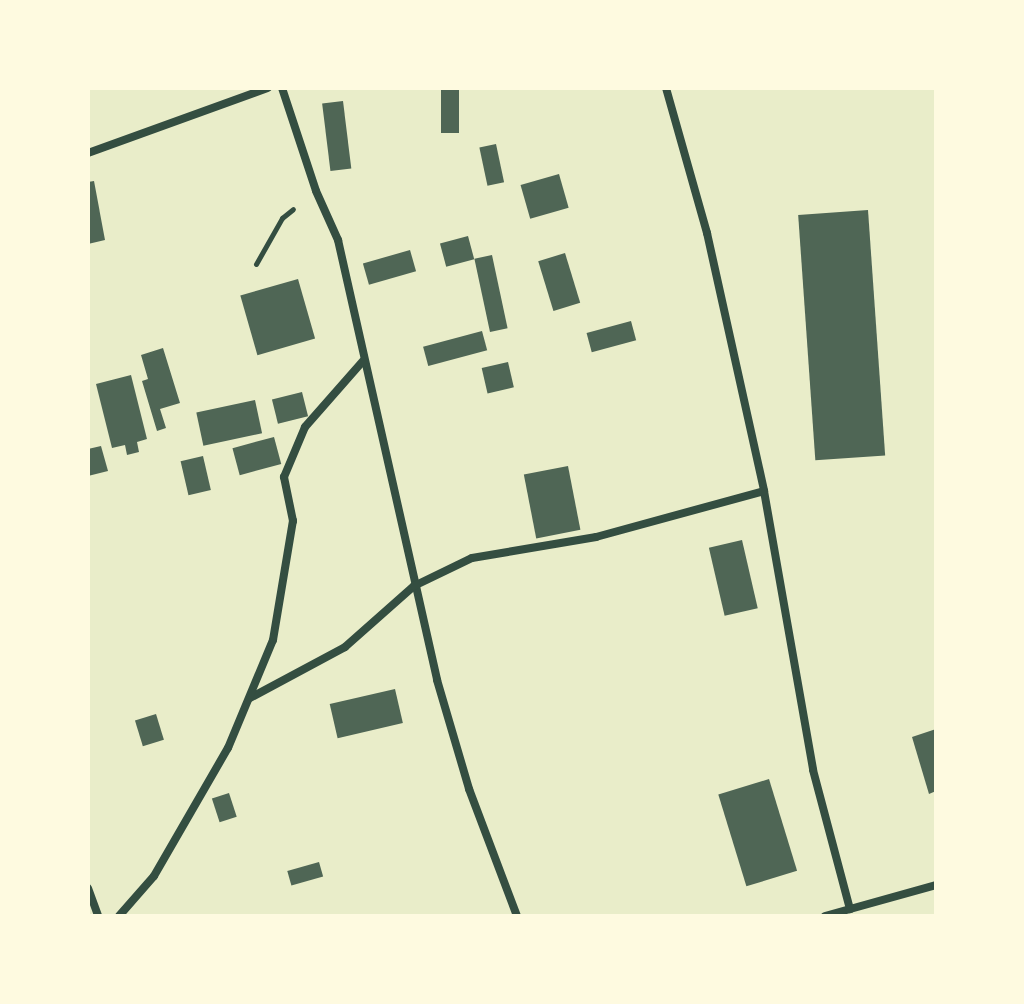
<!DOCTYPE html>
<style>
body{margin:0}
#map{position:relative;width:1024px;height:1004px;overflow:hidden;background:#e9edc9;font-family:Inter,sans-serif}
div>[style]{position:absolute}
.building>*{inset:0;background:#4f6655;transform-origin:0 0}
.path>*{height:5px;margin:-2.5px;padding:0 2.5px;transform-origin:2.5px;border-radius:2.5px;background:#344e41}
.minor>*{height:8px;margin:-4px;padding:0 4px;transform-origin:4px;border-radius:4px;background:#344e41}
span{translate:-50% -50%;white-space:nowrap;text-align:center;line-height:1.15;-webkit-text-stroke:6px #fefae0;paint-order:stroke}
.frame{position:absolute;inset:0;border:90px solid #fefae0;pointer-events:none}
</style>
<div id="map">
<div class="building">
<div style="left:441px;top:88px;width:18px;height:45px"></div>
<div style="left:343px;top:101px;width:68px;height:21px;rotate:83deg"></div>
<div style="left:496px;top:144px;width:39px;height:17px;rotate:78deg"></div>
<div style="left:559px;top:174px;width:35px;height:40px;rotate:74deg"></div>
<div style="clip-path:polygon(94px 181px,105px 240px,88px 244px,88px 182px)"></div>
<div style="left:868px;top:210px;width:246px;height:70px;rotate:86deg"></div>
<div style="left:468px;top:236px;width:24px;height:29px;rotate:75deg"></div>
<div style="left:410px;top:250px;width:22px;height:49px;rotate:74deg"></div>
<div style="left:565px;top:253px;width:52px;height:28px;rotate:73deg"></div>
<div style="left:492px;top:255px;width:75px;height:18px;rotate:78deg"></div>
<div style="left:298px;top:279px;width:62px;height:60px;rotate:74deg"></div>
<div style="left:631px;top:321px;width:20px;height:46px;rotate:75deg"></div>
<div style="left:482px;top:331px;width:20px;height:61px;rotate:75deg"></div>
<div style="clip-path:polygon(163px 348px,180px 403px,160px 409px,166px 428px,157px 431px,142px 381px,148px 379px,141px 355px)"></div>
<div style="left:508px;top:362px;width:26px;height:27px;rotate:77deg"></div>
<div style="clip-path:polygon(131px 375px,147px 439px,137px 442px,139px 452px,127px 455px,125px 445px,112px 448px,96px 384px)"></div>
<div style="left:302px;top:392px;width:25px;height:31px;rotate:76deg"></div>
<div style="left:255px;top:400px;width:34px;height:60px;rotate:78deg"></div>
<div style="left:274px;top:437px;width:28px;height:43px;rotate:75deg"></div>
<div style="clip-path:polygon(101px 446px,108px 471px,88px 476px,88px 449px)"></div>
<div style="left:203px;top:456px;width:35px;height:23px;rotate:77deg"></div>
<div style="left:568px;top:466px;width:65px;height:45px;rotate:79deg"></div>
<div style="left:742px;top:540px;width:70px;height:34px;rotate:77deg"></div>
<div style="left:395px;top:689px;width:35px;height:67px;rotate:77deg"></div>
<div style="left:156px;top:714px;width:27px;height:22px;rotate:73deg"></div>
<div style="clip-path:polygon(936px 729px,936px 791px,929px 794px,912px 737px)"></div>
<div style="left:769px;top:779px;width:96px;height:53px;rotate:73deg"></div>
<div style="left:229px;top:793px;width:25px;height:18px;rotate:72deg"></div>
<div style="left:319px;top:862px;width:15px;height:33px;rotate:74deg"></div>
</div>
<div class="path">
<div style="left:256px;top:264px;width:53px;rotate:-60.5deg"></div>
<div style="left:282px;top:218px;width:14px;rotate:-39deg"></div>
</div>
<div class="minor">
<div style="left:282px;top:88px;width:108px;rotate:71.7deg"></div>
<div style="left:316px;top:191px;width:54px;rotate:65.8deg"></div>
<div style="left:338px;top:240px;width:451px;rotate:77.3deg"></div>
<div style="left:437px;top:680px;width:114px;rotate:73.6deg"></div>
<div style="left:469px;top:789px;width:136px;rotate:69.3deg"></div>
<div style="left:666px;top:88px;width:151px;rotate:74.2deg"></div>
<div style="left:707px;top:233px;width:264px;rotate:77.5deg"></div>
<div style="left:764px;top:491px;width:283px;rotate:80deg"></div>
<div style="left:813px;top:770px;width:144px;rotate:75.1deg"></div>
<div style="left:88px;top:153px;width:191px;rotate:-19.9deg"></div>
<div style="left:250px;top:698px;width:108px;rotate:-28.2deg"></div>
<div style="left:345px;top:647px;width:92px;rotate:-41.5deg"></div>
<div style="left:414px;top:586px;width:64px;rotate:-25.8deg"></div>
<div style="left:472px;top:558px;width:126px;rotate:-9.6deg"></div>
<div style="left:596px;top:537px;width:174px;rotate:-15.3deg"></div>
<div style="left:88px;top:888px;width:30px;rotate:70deg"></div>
<div style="left:119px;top:916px;width:53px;rotate:-48.8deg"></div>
<div style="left:154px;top:876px;width:148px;rotate:-60deg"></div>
<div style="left:228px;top:748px;width:117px;rotate:-67.4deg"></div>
<div style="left:273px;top:640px;width:121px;rotate:-80.5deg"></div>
<div style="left:293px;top:521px;width:45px;rotate:-101.6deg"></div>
<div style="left:284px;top:477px;width:54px;rotate:-67.2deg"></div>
<div style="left:305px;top:427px;width:88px;rotate:-48.7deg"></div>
<div style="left:825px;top:916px;width:115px;rotate:-15.6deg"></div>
</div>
<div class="frame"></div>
</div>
